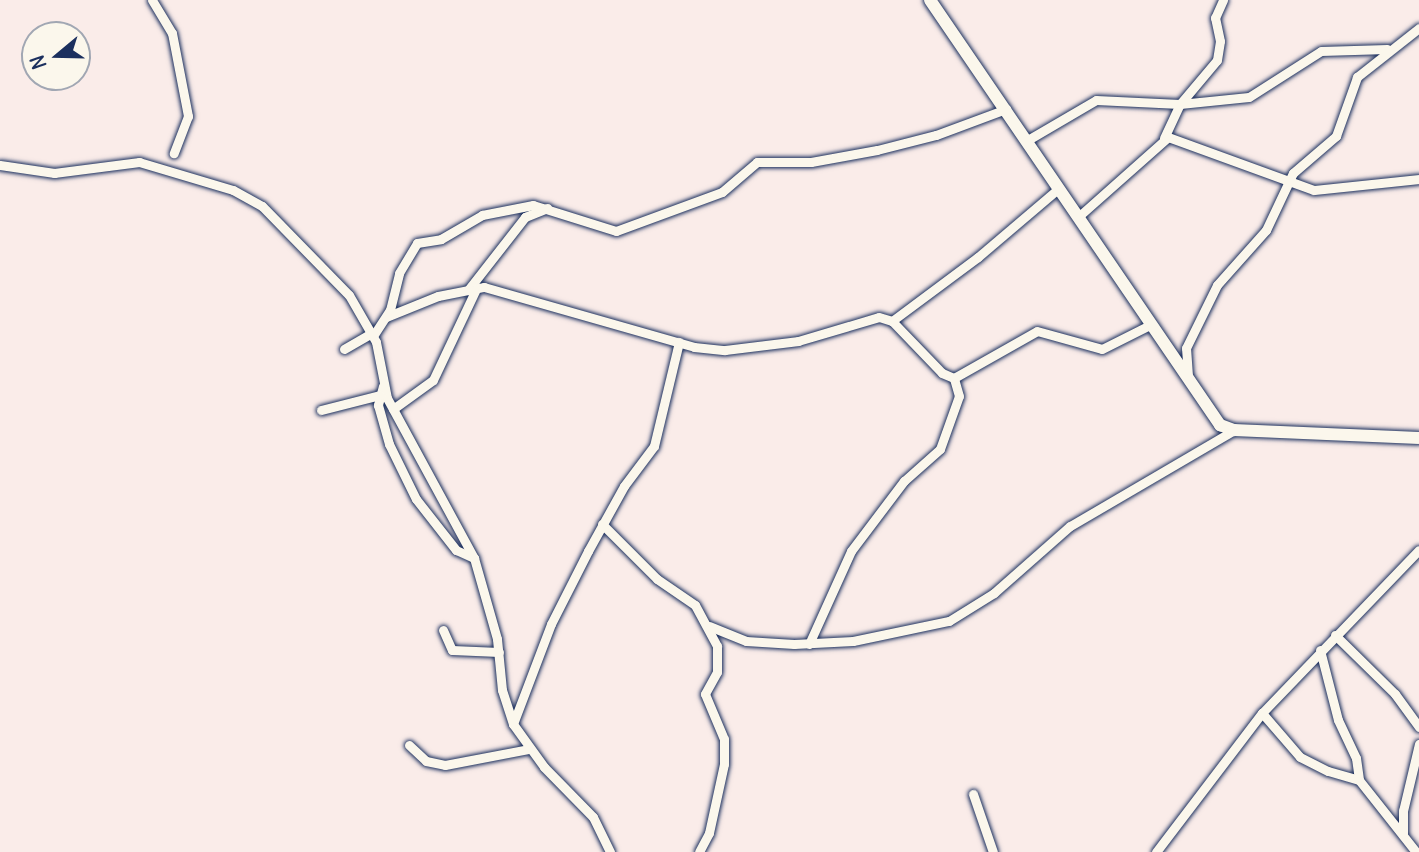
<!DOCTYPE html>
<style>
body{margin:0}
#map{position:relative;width:1419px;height:852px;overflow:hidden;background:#faece9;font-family:Delius,sans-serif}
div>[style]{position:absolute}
.roads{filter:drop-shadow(0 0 2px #1b2f5e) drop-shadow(0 0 2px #1b2f5e)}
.street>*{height:9px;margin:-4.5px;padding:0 4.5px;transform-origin:4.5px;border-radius:4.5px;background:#fbf7ec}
.secondary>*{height:12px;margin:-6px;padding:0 6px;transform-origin:6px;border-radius:6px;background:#fbf7ec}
span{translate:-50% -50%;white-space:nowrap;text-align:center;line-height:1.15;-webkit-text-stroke:7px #fbf7ec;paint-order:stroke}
.north{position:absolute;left:21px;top:21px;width:70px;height:70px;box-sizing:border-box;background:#fbf7ec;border:2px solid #a1a7b3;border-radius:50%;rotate:251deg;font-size:19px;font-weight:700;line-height:28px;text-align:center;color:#1b2f5e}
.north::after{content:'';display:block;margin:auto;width:24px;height:32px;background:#1b2f5e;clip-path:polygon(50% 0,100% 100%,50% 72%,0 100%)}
</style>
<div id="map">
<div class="roads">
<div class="street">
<div style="left:152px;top:0;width:39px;rotate:59deg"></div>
<div style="left:172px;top:33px;width:85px;rotate:79.1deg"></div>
<div style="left:188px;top:116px;width:40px;rotate:111deg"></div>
<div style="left:1164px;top:138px;width:38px;rotate:-65deg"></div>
<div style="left:1180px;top:104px;width:57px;rotate:-49.9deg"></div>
<div style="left:1217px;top:60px;width:19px;rotate:-81deg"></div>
<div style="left:1220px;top:41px;width:24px;rotate:-102deg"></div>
<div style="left:1215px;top:18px;width:20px;rotate:-66deg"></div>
<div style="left:1026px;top:141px;width:81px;rotate:-30.4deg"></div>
<div style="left:1096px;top:100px;width:84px;rotate:2.7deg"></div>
<div style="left:1180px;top:104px;width:69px;rotate:-5.8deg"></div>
<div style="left:1249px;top:97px;width:85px;rotate:-32.6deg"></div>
<div style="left:1321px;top:51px;width:66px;rotate:-1.7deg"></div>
<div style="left:0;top:165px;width:55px;rotate:8.4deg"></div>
<div style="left:54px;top:173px;width:86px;rotate:-7.4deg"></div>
<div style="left:139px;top:162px;width:98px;rotate:16.6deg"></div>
<div style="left:233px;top:190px;width:33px;rotate:29deg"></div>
<div style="left:262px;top:206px;width:124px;rotate:45.7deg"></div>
<div style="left:349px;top:295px;width:54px;rotate:60.1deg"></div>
<div style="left:376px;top:342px;width:57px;rotate:78.9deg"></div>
<div style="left:387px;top:398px;width:182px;rotate:61.5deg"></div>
<div style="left:474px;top:558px;width:84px;rotate:74.1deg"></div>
<div style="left:497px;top:639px;width:51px;rotate:84.4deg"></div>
<div style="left:502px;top:690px;width:36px;rotate:72deg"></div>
<div style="left:513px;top:724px;width:53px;rotate:54.2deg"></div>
<div style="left:544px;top:767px;width:70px;rotate:45.6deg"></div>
<div style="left:593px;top:817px;width:39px;rotate:64deg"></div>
<div style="left:1078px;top:217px;width:120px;rotate:-41.6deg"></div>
<div style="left:1168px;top:137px;width:155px;rotate:20deg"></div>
<div style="left:1314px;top:190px;width:106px;rotate:-6deg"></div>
<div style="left:468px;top:290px;width:93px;rotate:-52deg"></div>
<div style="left:525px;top:217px;width:24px;rotate:-22deg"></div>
<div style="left:386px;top:317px;width:56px;rotate:-22deg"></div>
<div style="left:438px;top:296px;width:47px;rotate:-11.1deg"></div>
<div style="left:484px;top:287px;width:218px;rotate:15.9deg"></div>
<div style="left:694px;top:347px;width:31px;rotate:6deg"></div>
<div style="left:725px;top:350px;width:74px;rotate:-7deg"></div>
<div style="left:798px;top:341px;width:84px;rotate:-16.5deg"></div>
<div style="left:879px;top:317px;width:14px;rotate:17deg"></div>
<div style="left:892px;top:321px;width:72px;rotate:46.1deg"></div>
<div style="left:942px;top:373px;width:13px;rotate:23deg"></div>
<div style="left:954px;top:378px;width:95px;rotate:-29.5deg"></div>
<div style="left:1037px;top:331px;width:67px;rotate:15.5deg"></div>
<div style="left:1102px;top:349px;width:54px;rotate:-26.6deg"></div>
<div style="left:892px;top:321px;width:107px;rotate:-36.7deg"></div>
<div style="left:978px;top:257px;width:106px;rotate:-40.4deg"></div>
<div style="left:373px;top:336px;width:31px;rotate:-57deg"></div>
<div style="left:390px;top:310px;width:38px;rotate:-76deg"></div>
<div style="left:399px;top:273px;width:35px;rotate:-59deg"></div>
<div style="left:417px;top:243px;width:24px;rotate:-9deg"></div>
<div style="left:441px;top:239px;width:48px;rotate:-30.3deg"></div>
<div style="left:482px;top:215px;width:52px;rotate:-11.1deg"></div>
<div style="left:533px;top:205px;width:87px;rotate:17.4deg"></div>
<div style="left:616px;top:231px;width:113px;rotate:-20.2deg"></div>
<div style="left:722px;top:192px;width:46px;rotate:-40.6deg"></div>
<div style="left:757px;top:162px;width:54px"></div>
<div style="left:811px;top:162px;width:67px;rotate:-10.3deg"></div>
<div style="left:877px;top:150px;width:61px;rotate:-14.3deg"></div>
<div style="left:936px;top:135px;width:75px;rotate:-20.4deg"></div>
<div style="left:344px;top:349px;width:32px;rotate:-30deg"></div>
<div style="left:1188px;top:376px;width:28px;rotate:-94deg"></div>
<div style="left:1186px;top:348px;width:70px;rotate:-63.8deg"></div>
<div style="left:1217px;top:285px;width:74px;rotate:-48.3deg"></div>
<div style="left:1266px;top:230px;width:63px;rotate:-64.7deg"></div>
<div style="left:1293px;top:173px;width:57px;rotate:-40.7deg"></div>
<div style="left:1336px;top:136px;width:63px;rotate:-70.4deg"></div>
<div style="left:1357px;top:77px;width:79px;rotate:-38.3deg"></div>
<div style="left:383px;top:386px;width:20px;rotate:105deg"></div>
<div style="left:378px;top:405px;width:41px;rotate:74.2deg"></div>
<div style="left:389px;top:444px;width:61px;rotate:63.9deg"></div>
<div style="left:416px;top:499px;width:65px;rotate:51.9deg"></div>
<div style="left:456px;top:550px;width:20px;rotate:24deg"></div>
<div style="left:393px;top:409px;width:49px;rotate:-35.9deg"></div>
<div style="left:433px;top:380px;width:101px;rotate:-64.7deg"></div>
<div style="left:321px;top:410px;width:61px;rotate:-14.3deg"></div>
<div style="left:602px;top:524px;width:78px;rotate:45deg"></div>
<div style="left:657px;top:579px;width:46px;rotate:34.4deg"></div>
<div style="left:695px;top:605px;width:47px;rotate:61.8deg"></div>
<div style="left:717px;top:646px;width:26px;rotate:90deg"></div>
<div style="left:717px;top:672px;width:25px;rotate:119deg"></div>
<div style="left:705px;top:694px;width:49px;rotate:67.1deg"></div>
<div style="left:724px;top:739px;width:25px;rotate:90deg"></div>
<div style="left:724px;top:764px;width:71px;rotate:102.3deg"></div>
<div style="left:709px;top:833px;width:21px;rotate:118deg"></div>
<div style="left:709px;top:626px;width:40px;rotate:22deg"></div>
<div style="left:746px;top:641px;width:48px;rotate:3.6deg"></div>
<div style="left:794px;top:644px;width:59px;rotate:-2.9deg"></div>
<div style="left:853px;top:641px;width:98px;rotate:-11.8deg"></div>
<div style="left:949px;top:621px;width:53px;rotate:-31.9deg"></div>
<div style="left:994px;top:593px;width:101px;rotate:-41.4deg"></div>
<div style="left:1070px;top:526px;width:190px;rotate:-30.3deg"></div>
<div style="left:443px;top:630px;width:22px;rotate:66deg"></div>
<div style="left:452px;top:650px;width:47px;rotate:2.4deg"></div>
<div style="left:1335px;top:635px;width:84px;rotate:44.5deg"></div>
<div style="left:1395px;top:694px;width:41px;rotate:54deg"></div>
<div style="left:809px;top:644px;width:102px;rotate:-65.7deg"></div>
<div style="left:851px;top:551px;width:88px;rotate:-52.9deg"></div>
<div style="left:904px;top:481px;width:48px;rotate:-41.6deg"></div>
<div style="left:940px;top:449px;width:56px;rotate:-70.3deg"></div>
<div style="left:959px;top:396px;width:19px;rotate:-106deg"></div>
<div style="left:1320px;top:650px;width:72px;rotate:75.6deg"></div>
<div style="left:1338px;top:720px;width:42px;rotate:64.7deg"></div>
<div style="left:1356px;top:758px;width:22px;rotate:82deg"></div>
<div style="left:1262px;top:713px;width:58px;rotate:49.2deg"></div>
<div style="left:1300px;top:757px;width:31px;rotate:27deg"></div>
<div style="left:1328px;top:771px;width:32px;rotate:16deg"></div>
<div style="left:1359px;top:780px;width:92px;rotate:51.6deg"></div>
<div style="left:513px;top:724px;width:107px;rotate:-69.2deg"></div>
<div style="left:551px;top:624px;width:82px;rotate:-63.1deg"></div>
<div style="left:588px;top:551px;width:74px;rotate:-61deg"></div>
<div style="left:624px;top:486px;width:50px;rotate:-53.1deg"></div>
<div style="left:654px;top:446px;width:107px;rotate:-76.5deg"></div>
<div style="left:409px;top:745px;width:23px;rotate:43deg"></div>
<div style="left:426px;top:761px;width:19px;rotate:12deg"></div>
<div style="left:445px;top:765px;width:86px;rotate:-10.8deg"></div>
<div style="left:973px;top:794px;width:61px;rotate:71deg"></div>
<div style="left:1403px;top:835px;width:24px;rotate:-90deg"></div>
<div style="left:1403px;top:811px;width:69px;rotate:-76.6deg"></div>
<div style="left:1156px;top:852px;width:175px;rotate:-52.7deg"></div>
<div style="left:1262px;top:713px;width:226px;rotate:-46.1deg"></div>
</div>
<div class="secondary">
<div style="left:930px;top:0;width:515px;rotate:55.69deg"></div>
<div style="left:1220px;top:425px;width:15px;rotate:20deg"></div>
<div style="left:1234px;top:430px;width:185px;rotate:2.5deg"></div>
</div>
</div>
<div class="north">N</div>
</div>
